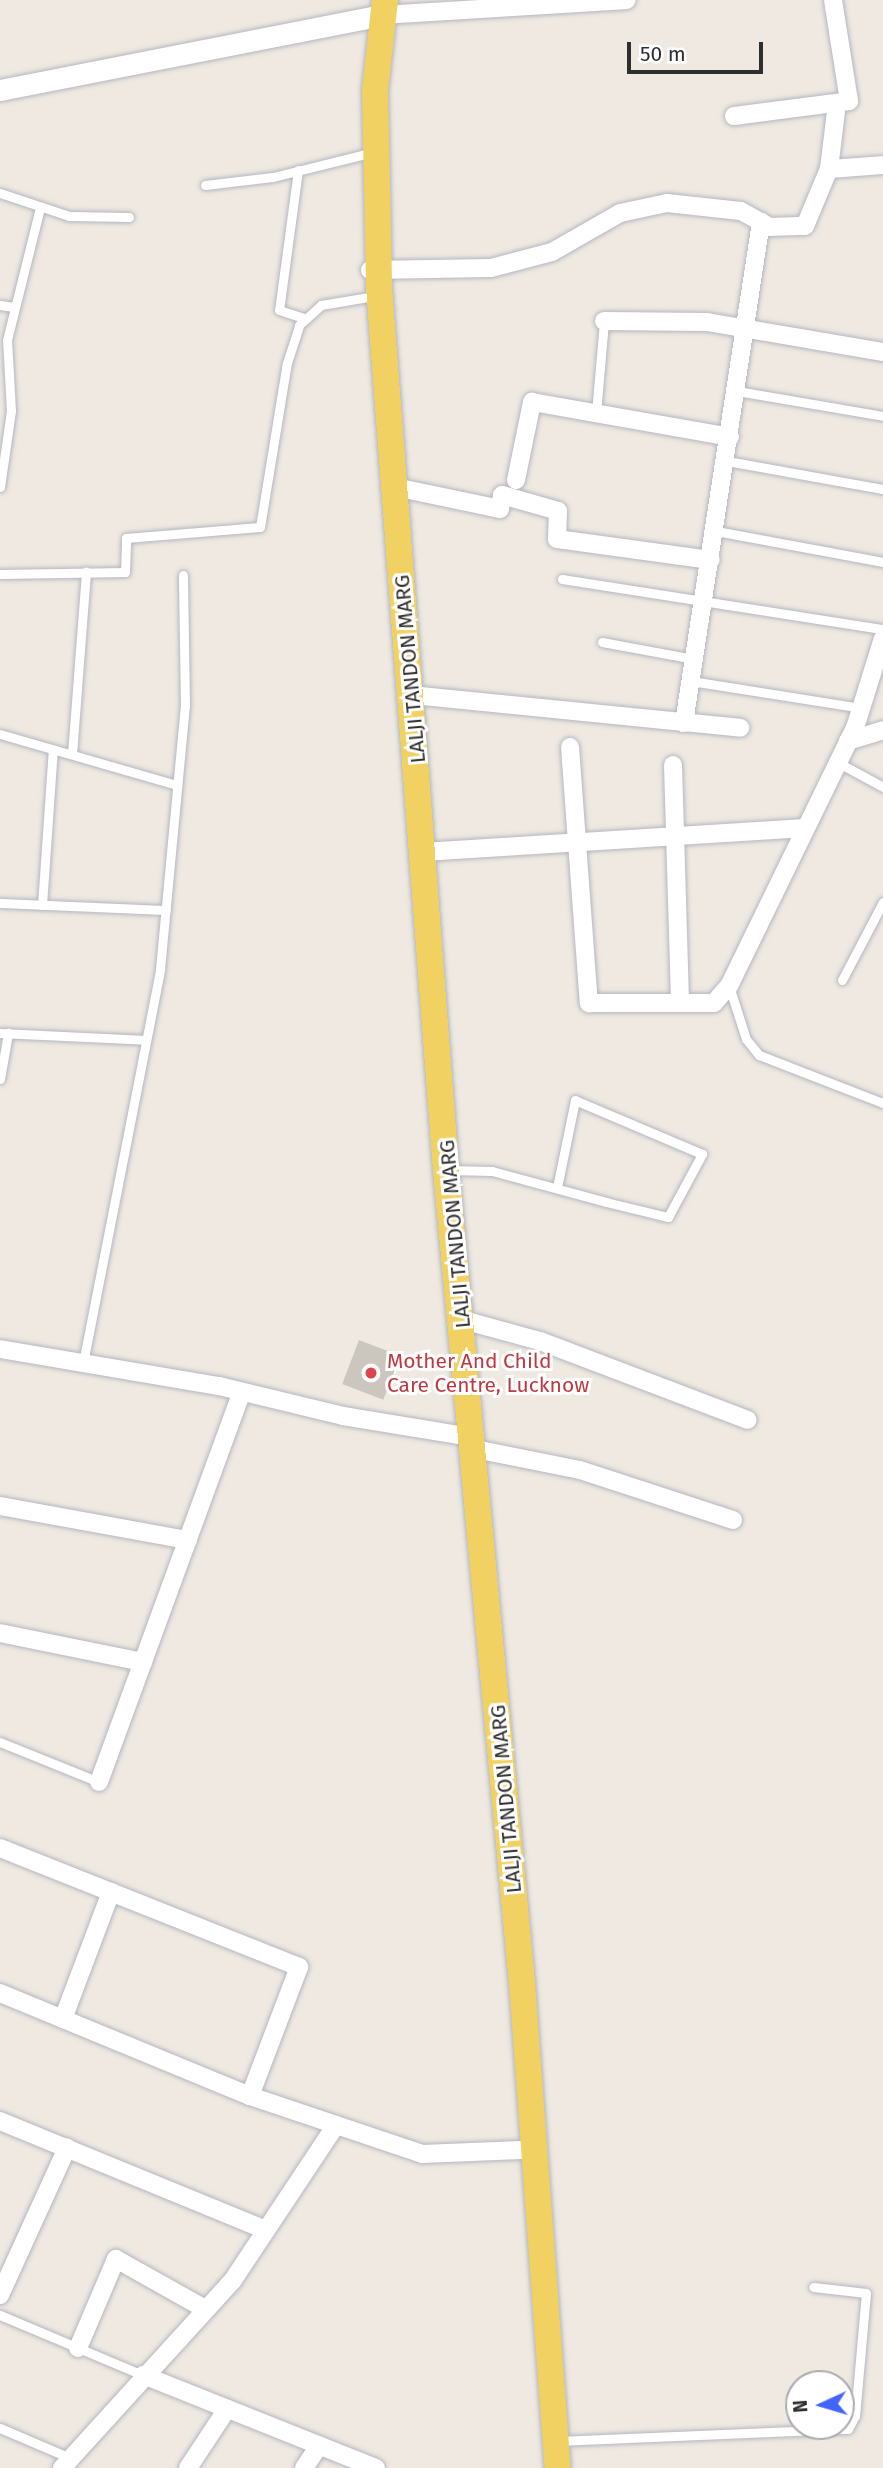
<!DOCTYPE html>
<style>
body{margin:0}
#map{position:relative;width:883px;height:2468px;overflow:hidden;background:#efe9e1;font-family:"Fira Sans",sans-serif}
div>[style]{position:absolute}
.building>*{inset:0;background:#cbc7bf;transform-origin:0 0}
.roads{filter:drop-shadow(0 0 2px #b4b7c1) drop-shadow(0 0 2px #b4b7c1)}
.service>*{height:9px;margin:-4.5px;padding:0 4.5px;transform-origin:4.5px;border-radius:4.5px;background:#fff}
.minor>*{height:18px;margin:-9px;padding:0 9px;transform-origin:9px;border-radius:9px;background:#fff}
.tertiary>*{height:21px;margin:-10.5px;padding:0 10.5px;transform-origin:10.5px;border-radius:10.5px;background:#fff}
.primary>*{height:26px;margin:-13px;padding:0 13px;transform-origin:13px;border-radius:13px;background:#f2d163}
.dots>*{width:19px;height:19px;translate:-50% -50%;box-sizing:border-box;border:4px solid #fff;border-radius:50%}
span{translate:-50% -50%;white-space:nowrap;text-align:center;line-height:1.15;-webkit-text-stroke:6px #fff;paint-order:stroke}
.street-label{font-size:21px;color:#2e2e2e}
.health-label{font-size:21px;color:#be3a42}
.left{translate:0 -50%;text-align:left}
.north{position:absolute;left:785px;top:2370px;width:70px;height:70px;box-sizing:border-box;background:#fff;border:2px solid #ababab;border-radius:50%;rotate:266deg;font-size:19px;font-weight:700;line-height:28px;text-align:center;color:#2e2e2e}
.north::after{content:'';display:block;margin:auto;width:24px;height:32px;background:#4264fb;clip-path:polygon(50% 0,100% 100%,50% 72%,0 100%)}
.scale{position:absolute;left:627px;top:42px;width:136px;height:32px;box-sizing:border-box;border:4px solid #2e2e2e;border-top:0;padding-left:9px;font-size:21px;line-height:24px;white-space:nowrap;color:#2e2e2e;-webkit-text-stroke:5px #fff;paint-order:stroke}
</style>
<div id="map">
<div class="building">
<div style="left:359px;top:1340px;width:44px;height:47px;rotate:21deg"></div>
</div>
<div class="roads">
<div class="service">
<div style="left:298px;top:170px;width:141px;rotate:97.7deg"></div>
<div style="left:279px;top:310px;width:28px;rotate:18deg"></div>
<div style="left:205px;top:185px;width:68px;rotate:-6.7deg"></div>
<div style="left:273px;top:177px;width:95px;rotate:-14deg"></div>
<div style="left:0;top:193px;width:73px;rotate:18.4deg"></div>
<div style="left:69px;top:216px;width:60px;rotate:1deg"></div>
<div style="left:0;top:305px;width:14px;rotate:8deg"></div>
<div style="left:737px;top:391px;width:148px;rotate:9.7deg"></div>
<div style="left:596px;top:413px;width:92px;rotate:-85deg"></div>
<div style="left:727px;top:461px;width:158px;rotate:10.2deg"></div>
<div style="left:0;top:487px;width:77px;rotate:-81.8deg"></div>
<div style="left:11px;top:411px;width:71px;rotate:-93.2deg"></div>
<div style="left:7px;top:340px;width:136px;rotate:-76deg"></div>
<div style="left:716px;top:531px;width:170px;rotate:10.5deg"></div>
<div style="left:0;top:574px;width:125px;rotate:-0.9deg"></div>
<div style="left:125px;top:572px;width:34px;rotate:-88deg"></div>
<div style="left:126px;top:538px;width:134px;rotate:-4.7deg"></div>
<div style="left:260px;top:527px;width:166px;rotate:-80.7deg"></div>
<div style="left:287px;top:363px;width:40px;rotate:-72deg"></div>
<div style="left:299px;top:325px;width:30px;rotate:-42deg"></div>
<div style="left:321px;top:305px;width:49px;rotate:-9.5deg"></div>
<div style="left:562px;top:579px;width:325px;rotate:8.9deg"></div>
<div style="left:602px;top:642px;width:94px;rotate:10.5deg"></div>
<div style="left:691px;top:681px;width:172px;rotate:9deg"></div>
<div style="left:0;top:734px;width:184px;rotate:16.1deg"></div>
<div style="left:72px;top:754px;width:183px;rotate:-85.6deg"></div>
<div style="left:837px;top:762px;width:52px;rotate:28.5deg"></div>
<div style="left:0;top:903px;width:166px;rotate:2.4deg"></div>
<div style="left:42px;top:905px;width:156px;rotate:-86deg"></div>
<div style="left:842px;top:980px;width:88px;rotate:-62.3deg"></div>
<div style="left:729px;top:986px;width:56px;rotate:72.2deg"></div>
<div style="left:746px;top:1039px;width:21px;rotate:51deg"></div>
<div style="left:759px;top:1055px;width:133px;rotate:21.2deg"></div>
<div style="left:0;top:1033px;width:146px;rotate:2.7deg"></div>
<div style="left:0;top:1079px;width:47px;rotate:-80.1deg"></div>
<div style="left:448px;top:1170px;width:44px;rotate:1.3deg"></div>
<div style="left:492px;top:1171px;width:118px;rotate:15.2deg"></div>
<div style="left:606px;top:1202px;width:64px;rotate:13.6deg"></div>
<div style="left:668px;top:1217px;width:72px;rotate:-61.6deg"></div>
<div style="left:702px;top:1154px;width:138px;rotate:-157deg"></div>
<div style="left:575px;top:1100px;width:90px;rotate:101.6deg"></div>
<div style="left:83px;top:1363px;width:401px;rotate:-78.9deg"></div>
<div style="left:160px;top:969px;width:264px;rotate:-84.6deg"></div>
<div style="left:185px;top:706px;width:131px;rotate:-90.9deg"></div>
<div style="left:0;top:1742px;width:107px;rotate:22deg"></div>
<div style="left:0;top:2315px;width:155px;rotate:22.8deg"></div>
<div style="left:0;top:2428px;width:76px;rotate:23.2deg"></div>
<div style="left:557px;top:2441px;width:291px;rotate:-2.4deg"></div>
<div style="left:848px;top:2429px;width:15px;rotate:-62deg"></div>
<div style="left:855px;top:2416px;width:123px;rotate:-84.9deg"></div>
<div style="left:866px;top:2293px;width:53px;rotate:-173.5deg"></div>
</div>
<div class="minor">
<div style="left:383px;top:15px;width:244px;rotate:-3.5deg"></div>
<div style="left:734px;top:116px;width:116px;rotate:-7.4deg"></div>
<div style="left:849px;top:101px;width:102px;rotate:-99deg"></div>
<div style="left:829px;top:169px;width:54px;rotate:-4.2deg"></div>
<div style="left:370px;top:270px;width:121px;rotate:-0.9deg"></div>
<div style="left:491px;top:268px;width:63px;rotate:-14.7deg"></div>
<div style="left:552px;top:252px;width:78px;rotate:-29.8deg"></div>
<div style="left:620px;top:213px;width:48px;rotate:-12deg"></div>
<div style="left:667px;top:203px;width:74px;rotate:6.2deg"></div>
<div style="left:741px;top:211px;width:33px;rotate:29deg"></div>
<div style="left:770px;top:227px;width:35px;rotate:-2deg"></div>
<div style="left:805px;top:226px;width:62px;rotate:-67.2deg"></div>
<div style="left:829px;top:169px;width:66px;rotate:-83.1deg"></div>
<div style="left:604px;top:321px;width:103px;rotate:0.6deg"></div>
<div style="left:707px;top:322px;width:179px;rotate:9.7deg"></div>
<div style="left:516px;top:480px;width:80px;rotate:-78.4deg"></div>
<div style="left:532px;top:402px;width:201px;rotate:10deg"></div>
<div style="left:395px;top:487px;width:107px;rotate:11.8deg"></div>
<div style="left:500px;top:509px;width:14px;rotate:-82deg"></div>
<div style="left:502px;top:495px;width:58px;rotate:15.9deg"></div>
<div style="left:558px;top:511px;width:28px;rotate:92deg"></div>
<div style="left:557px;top:539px;width:155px;rotate:7.8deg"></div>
<div style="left:412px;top:695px;width:330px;rotate:5.7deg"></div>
<div style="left:684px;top:723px;width:507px;rotate:-81.26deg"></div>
<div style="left:848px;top:741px;width:37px;rotate:-17deg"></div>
<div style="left:570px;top:747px;width:257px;rotate:85.8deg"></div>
<div style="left:589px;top:1003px;width:125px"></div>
<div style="left:714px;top:1003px;width:23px;rotate:-49deg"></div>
<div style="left:729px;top:986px;width:287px;rotate:-64deg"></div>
<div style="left:855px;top:728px;width:94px;rotate:-72.7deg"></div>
<div style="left:673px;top:765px;width:237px;rotate:88.3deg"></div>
<div style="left:424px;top:852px;width:381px;rotate:-3.6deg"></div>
<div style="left:463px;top:1320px;width:80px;rotate:15.3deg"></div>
<div style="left:540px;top:1341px;width:222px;rotate:20.8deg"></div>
<div style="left:0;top:1349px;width:222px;rotate:9.6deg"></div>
<div style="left:219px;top:1386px;width:128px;rotate:13.6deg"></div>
<div style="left:343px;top:1416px;width:118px;rotate:9.3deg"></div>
<div style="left:459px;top:1435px;width:15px;rotate:-11deg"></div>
<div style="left:475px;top:1449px;width:107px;rotate:11.3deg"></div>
<div style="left:580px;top:1470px;width:161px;rotate:18.1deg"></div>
<div style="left:0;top:1506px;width:191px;rotate:10.3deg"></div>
<div style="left:0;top:1633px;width:146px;rotate:11.5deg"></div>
<div style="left:99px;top:1782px;width:415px;rotate:-69.9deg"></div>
<div style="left:0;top:1848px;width:322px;rotate:21.7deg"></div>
<div style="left:299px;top:1967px;width:138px;rotate:110.8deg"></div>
<div style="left:0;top:1993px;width:270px;rotate:22.4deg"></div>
<div style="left:250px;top:2096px;width:182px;rotate:18.6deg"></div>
<div style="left:422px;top:2154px;width:99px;rotate:-2.3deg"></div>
<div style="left:63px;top:2019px;width:136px;rotate:-69.3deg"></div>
<div style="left:0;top:2121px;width:287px;rotate:22.3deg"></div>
<div style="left:0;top:2295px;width:162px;rotate:-65.5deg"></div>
<div style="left:78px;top:2348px;width:97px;rotate:-66.9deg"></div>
<div style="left:116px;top:2259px;width:102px;rotate:29.3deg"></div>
<div style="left:143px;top:2375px;width:251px;rotate:21.8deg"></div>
<div style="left:62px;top:2468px;width:254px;rotate:-47.7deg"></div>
<div style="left:233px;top:2280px;width:186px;rotate:-56.4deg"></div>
<div style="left:188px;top:2468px;width:71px;rotate:-56.5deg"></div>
<div style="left:304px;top:2468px;width:27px;rotate:-56deg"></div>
</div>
<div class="tertiary">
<div style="left:0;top:90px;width:390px;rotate:-11.1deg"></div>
</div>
<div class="primary">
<div style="left:385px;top:0;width:91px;rotate:96.3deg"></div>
<div style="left:375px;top:90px;width:197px;rotate:88.8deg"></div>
<div style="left:379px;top:287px;width:886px;rotate:85.66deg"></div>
<div style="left:446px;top:1170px;width:817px;rotate:84.66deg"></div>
<div style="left:522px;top:1983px;width:486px;rotate:85.8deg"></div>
</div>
</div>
<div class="dots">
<div style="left:371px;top:1373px;background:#e0444e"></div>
</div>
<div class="street-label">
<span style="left:410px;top:669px;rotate:-95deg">LALJI TANDON MARG</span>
<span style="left:455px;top:1234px;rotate:-95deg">LALJI TANDON MARG</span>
<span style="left:506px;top:1799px;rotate:-95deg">LALJI TANDON MARG</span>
</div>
<div class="health-label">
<span class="left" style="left:387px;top:1373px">Mother And Child<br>Care Centre, Lucknow</span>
</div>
<div class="north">N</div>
<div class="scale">50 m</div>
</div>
